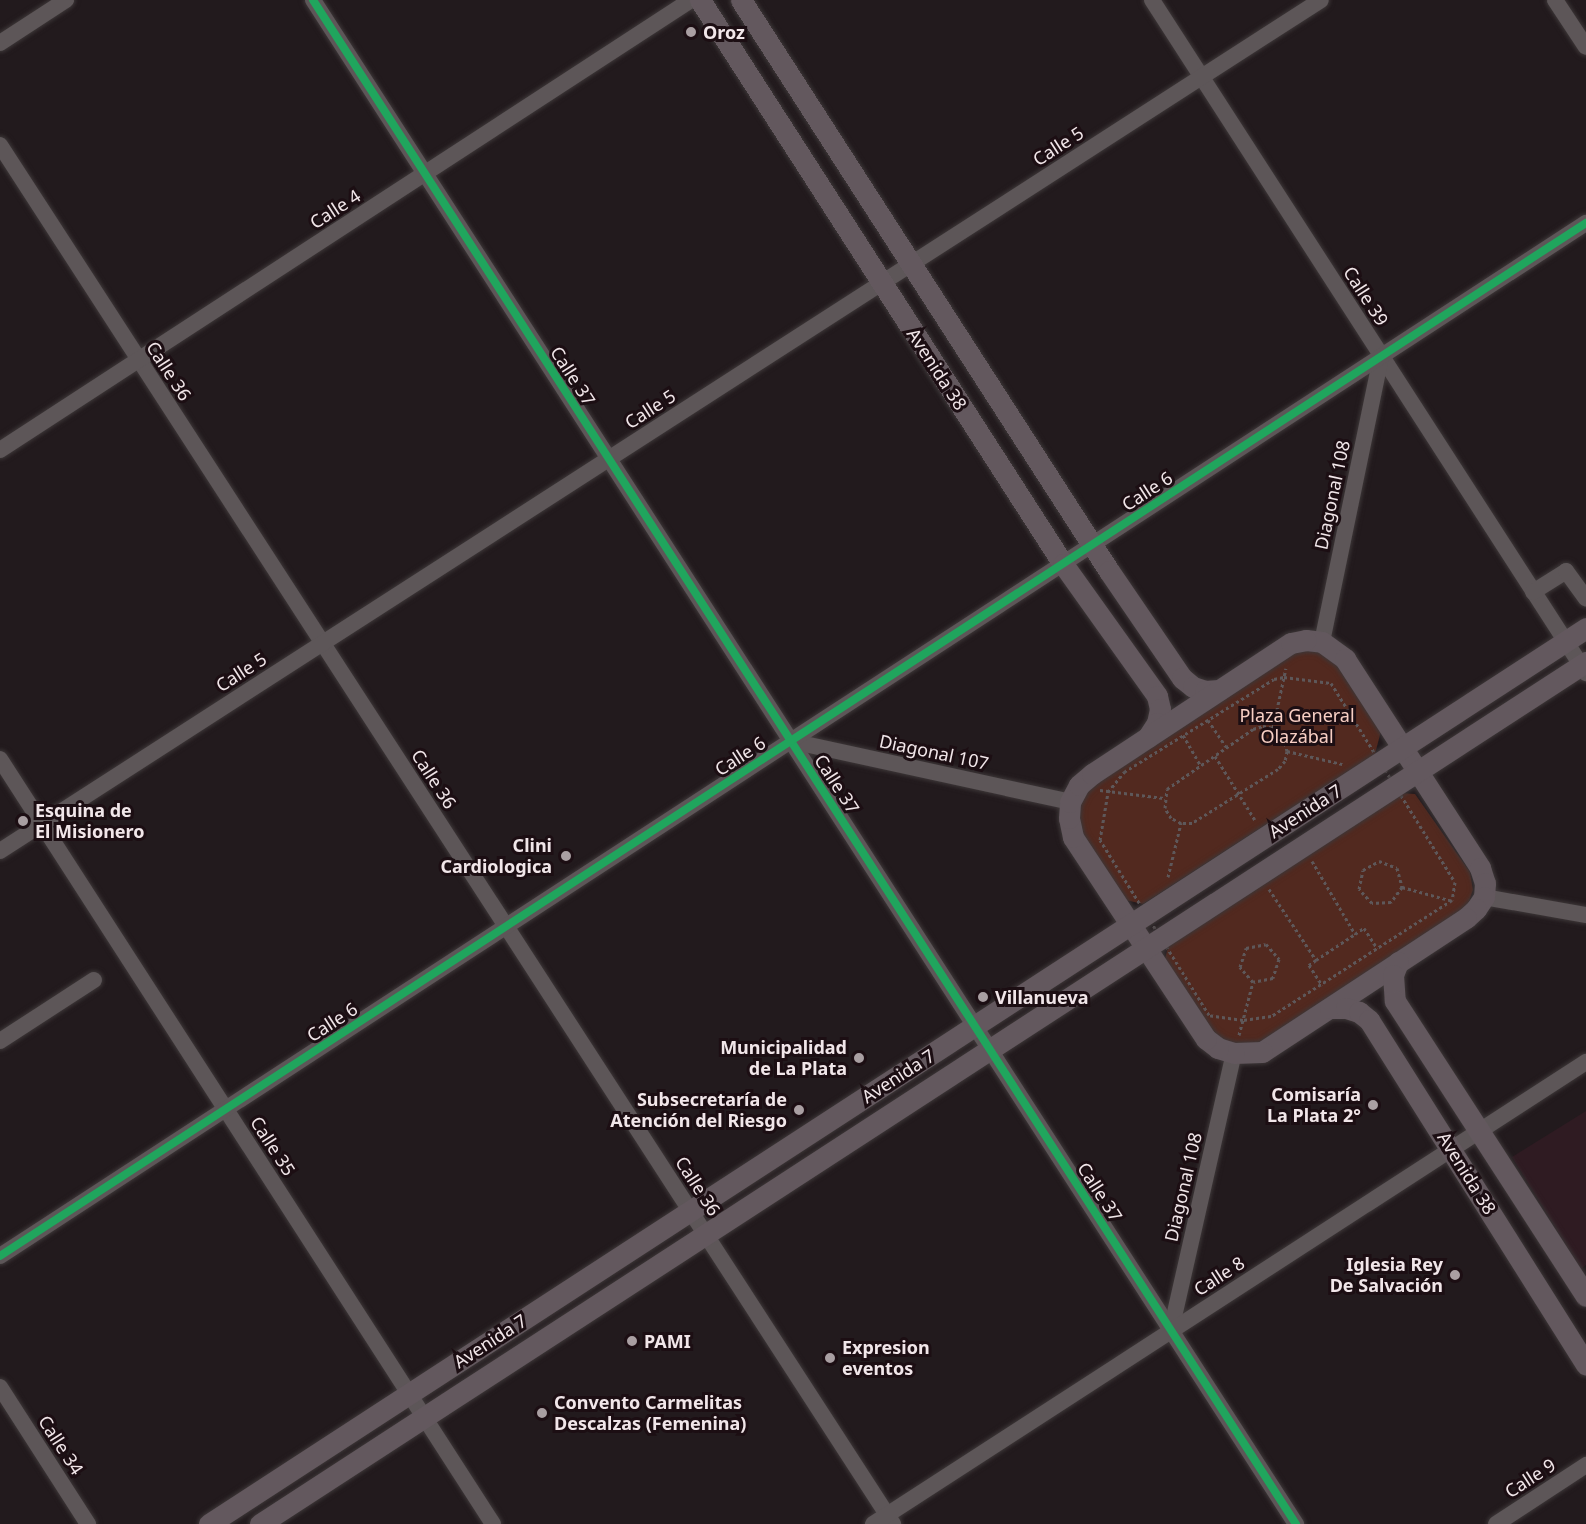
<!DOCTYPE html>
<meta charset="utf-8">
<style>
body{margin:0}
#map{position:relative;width:1586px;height:1524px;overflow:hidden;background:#221a1d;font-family:"Noto Sans",sans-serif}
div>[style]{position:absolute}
.built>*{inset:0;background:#2f1b22}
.green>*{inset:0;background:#52291f}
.path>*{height:3px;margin-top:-1.5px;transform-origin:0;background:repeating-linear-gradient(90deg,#5e585a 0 3px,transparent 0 6px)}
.roads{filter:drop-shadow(0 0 2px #3d3738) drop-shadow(0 0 2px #3d3738)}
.minor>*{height:16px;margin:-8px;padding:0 8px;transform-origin:8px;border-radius:8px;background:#5d5658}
.major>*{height:21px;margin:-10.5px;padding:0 10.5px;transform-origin:10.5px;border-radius:10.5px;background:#63585e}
.cycleway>*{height:8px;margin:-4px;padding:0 4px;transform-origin:4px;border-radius:4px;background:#20a55d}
.dots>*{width:16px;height:16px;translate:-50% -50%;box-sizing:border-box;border:3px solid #1c0e13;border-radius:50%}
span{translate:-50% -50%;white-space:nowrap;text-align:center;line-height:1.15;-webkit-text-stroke:6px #1c0e13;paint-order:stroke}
.poi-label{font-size:18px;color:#f1e6e9;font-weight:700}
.left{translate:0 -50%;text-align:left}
.right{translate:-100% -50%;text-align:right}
.street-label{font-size:18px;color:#f1e6e9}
.park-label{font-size:18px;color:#f8cfc4}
</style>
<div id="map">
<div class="built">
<div style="clip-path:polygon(1586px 1111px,1586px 1265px,1581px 1269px,1512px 1157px)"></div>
</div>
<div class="green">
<div style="clip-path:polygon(1313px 647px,1331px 657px,1381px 731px,1375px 754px,1143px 904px,1121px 899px,1074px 829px,1083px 786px,1292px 650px)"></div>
<div style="clip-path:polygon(1401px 793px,1415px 794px,1470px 872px,1473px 890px,1467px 907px,1258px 1043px,1233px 1045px,1206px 1033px,1163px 967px,1169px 943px)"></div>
</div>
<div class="path">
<div style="left:1284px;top:677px;width:47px;rotate:7.3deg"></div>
<div style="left:1331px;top:683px;width:234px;rotate:58.1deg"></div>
<div style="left:1455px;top:882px;width:18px;rotate:99deg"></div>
<div style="left:1452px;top:900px;width:215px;rotate:147.3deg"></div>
<div style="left:1271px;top:1016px;width:28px;rotate:172deg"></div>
<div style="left:1243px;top:1020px;width:34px;rotate:-172deg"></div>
<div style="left:1209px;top:1015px;width:206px;rotate:-121.9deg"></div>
<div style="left:1100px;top:840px;width:49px;rotate:-80.5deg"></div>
<div style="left:1108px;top:792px;width:26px;rotate:-51deg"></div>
<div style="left:1124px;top:772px;width:176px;rotate:-31.8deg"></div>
<div style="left:1274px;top:679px;width:10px;rotate:-11deg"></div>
<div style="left:1208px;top:720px;width:32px;rotate:56deg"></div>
<div style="left:1263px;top:726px;width:10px;rotate:11deg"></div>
<div style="left:1273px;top:728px;width:14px;rotate:39deg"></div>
<div style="left:1284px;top:737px;width:14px;rotate:78deg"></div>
<div style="left:1287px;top:751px;width:10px;rotate:101deg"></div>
<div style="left:1285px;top:761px;width:11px;rotate:131deg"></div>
<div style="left:1278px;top:769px;width:102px;rotate:147.9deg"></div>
<div style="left:1192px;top:823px;width:11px;rotate:180deg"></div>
<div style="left:1181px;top:823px;width:11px;rotate:-153deg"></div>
<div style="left:1171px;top:818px;width:12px;rotate:-121deg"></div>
<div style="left:1165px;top:808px;width:19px;rotate:-84deg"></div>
<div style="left:1167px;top:789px;width:105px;rotate:-34.9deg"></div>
<div style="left:1253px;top:729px;width:10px;rotate:-17deg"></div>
<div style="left:1273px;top:728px;width:61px;rotate:-77.8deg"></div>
<div style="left:1183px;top:735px;width:34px;rotate:60deg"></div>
<div style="left:1287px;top:751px;width:57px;rotate:13.3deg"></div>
<div style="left:1215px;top:756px;width:75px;rotate:58deg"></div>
<div style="left:1100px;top:790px;width:64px;rotate:7.1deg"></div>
<div style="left:1312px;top:861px;width:85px;rotate:59.5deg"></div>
<div style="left:1355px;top:934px;width:11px;rotate:-34deg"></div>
<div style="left:1364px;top:928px;width:24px;rotate:57deg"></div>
<div style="left:1379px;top:861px;width:19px;rotate:21deg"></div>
<div style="left:1397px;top:868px;width:20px;rotate:75deg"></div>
<div style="left:1402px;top:887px;width:19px;rotate:126deg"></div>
<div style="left:1391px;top:902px;width:19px;rotate:177deg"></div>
<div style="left:1372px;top:903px;width:19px;rotate:-133deg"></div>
<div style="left:1359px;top:889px;width:19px;rotate:-78deg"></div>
<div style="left:1363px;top:870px;width:18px;rotate:-29deg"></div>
<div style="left:1168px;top:877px;width:56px;rotate:-76.5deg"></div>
<div style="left:1402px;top:887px;width:53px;rotate:15.4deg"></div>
<div style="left:1269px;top:889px;width:85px;rotate:56.5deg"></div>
<div style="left:1316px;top:960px;width:9px;rotate:144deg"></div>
<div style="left:1309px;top:965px;width:24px;rotate:57deg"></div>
<div style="left:1266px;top:944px;width:20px;rotate:49deg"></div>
<div style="left:1279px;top:959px;width:20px;rotate:108deg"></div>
<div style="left:1273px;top:978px;width:20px;rotate:169deg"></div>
<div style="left:1253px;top:982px;width:20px;rotate:-131deg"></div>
<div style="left:1240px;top:967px;width:20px;rotate:-72deg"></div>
<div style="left:1246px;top:948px;width:20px;rotate:-11deg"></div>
<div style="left:1316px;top:960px;width:47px;rotate:-33.7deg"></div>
<div style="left:1239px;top:1035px;width:55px;rotate:-75.2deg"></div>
</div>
<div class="roads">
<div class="minor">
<div style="left:313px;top:0;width:1814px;rotate:57.18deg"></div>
<div style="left:1152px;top:0;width:801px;rotate:57.18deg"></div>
<div style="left:1555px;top:0;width:56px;rotate:56.6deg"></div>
<div style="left:0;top:43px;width:79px;rotate:-33.1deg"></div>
<div style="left:0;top:145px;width:1643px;rotate:57.07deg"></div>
<div style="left:0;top:450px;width:825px;rotate:-33.07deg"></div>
<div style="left:1533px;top:592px;width:39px;rotate:-32deg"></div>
<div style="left:1566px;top:571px;width:34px;rotate:54deg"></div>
<div style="left:1322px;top:642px;width:292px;rotate:-78.3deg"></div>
<div style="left:791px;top:741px;width:286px;rotate:12.3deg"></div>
<div style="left:0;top:759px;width:910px;rotate:57.2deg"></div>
<div style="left:0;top:851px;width:1571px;rotate:-32.79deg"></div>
<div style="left:1484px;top:897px;width:104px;rotate:10deg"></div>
<div style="left:0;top:1041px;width:112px;rotate:-33deg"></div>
<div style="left:0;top:1256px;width:1893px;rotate:-33.08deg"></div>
<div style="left:1171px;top:1330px;width:284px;rotate:-77.2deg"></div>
<div style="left:0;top:1387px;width:163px;rotate:57.3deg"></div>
<div style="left:873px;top:1524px;width:850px;rotate:-32.94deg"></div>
<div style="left:1496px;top:1524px;width:108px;rotate:-33.2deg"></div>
</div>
<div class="major">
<div style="left:700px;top:0;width:671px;rotate:57.23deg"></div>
<div style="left:1063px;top:564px;width:162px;rotate:54.5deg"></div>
<div style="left:1157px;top:696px;width:13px;rotate:77deg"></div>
<div style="left:1160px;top:709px;width:14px;rotate:102deg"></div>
<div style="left:1157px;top:723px;width:17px;rotate:123deg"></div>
<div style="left:741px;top:0;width:679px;rotate:57.2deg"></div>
<div style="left:1109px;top:571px;width:130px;rotate:55.7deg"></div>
<div style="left:1182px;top:678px;width:14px;rotate:39deg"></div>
<div style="left:1193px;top:687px;width:13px;rotate:18deg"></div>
<div style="left:1205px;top:691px;width:14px;rotate:-4deg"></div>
<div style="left:1306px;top:640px;width:16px;rotate:7deg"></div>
<div style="left:1322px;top:642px;width:29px;rotate:36deg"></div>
<div style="left:1345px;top:659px;width:249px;rotate:57.1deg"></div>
<div style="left:1480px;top:868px;width:16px;rotate:72deg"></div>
<div style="left:1485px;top:883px;width:14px;rotate:94deg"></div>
<div style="left:1484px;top:897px;width:14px;rotate:124deg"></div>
<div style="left:1476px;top:909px;width:13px;rotate:138deg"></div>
<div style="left:1466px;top:918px;width:244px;rotate:146.7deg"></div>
<div style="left:1262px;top:1052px;width:28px;rotate:178deg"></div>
<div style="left:1234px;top:1053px;width:17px;rotate:-163deg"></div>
<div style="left:1218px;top:1048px;width:15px;rotate:-143deg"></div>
<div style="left:1206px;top:1039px;width:242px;rotate:-123.4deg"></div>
<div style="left:1073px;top:837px;width:19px;rotate:-102deg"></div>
<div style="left:1069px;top:818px;width:16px;rotate:-86deg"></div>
<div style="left:1070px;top:802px;width:19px;rotate:-62deg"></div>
<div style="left:1079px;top:785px;width:17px;rotate:-40deg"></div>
<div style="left:1092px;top:774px;width:238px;rotate:-33.4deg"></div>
<div style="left:1291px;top:643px;width:15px;rotate:-11deg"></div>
<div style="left:1398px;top:962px;width:14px;rotate:111deg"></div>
<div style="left:1393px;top:975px;width:26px;rotate:86deg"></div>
<div style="left:1395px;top:1001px;width:351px;rotate:57.1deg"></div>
<div style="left:1330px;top:1008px;width:16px"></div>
<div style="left:1346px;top:1008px;width:14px;rotate:17deg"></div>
<div style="left:1359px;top:1012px;width:13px;rotate:39deg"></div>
<div style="left:1369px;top:1020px;width:407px;rotate:57.8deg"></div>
<div style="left:209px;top:1524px;width:1643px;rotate:-33.05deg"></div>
<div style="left:260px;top:1524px;width:1582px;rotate:-33.03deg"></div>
</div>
</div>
<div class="cycleway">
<div style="left:313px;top:0;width:1814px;rotate:57.18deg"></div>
<div style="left:0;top:1256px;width:1893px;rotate:-33.08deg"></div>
</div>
<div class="dots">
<div style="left:691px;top:32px;background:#a99fa2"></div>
<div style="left:23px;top:821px;background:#a99fa2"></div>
<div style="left:566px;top:856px;background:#a99fa2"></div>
<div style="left:983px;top:997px;background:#a99fa2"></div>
<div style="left:859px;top:1058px;background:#a99fa2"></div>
<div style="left:1373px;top:1105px;background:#a99fa2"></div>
<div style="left:799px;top:1110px;background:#a99fa2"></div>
<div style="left:1455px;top:1275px;background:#a99fa2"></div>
<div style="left:632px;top:1341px;background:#a99fa2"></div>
<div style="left:830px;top:1358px;background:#a99fa2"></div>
<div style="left:542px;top:1413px;background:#a99fa2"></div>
</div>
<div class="poi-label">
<span class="left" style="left:703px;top:32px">Oroz</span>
<span class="left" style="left:35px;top:821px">Esquina de<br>El Misionero</span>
<span class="right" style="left:552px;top:856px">Clini<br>Cardiologica</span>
<span class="left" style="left:995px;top:997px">Villanueva</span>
<span class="right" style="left:847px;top:1058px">Municipalidad<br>de La Plata</span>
<span class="right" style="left:1361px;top:1105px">Comisaría<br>La Plata 2°</span>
<span class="right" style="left:787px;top:1110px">Subsecretaría de<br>Atención del Riesgo</span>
<span class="right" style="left:1443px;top:1275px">Iglesia Rey<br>De Salvación</span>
<span class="left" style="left:644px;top:1341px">PAMI</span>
<span class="left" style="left:842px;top:1358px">Expresion<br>eventos</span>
<span class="left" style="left:554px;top:1413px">Convento Carmelitas<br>Descalzas (Femenina)</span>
</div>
<div class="street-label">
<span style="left:1058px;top:146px;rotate:-33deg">Calle 5</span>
<span style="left:335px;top:209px;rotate:-33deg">Calle 4</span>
<span style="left:1366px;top:296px;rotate:57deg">Calle 39</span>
<span style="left:937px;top:369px;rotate:57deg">Avenida 38</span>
<span style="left:169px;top:371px;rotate:57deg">Calle 36</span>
<span style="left:573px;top:376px;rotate:57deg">Calle 37</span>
<span style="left:650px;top:409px;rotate:-33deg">Calle 5</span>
<span style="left:1147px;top:491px;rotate:-33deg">Calle 6</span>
<span style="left:1332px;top:495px;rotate:-78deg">Diagonal 108</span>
<span style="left:241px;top:672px;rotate:-33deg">Calle 5</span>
<span style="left:934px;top:752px;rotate:12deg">Diagonal 107</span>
<span style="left:740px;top:756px;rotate:-33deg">Calle 6</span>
<span style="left:434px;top:779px;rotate:57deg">Calle 36</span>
<span style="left:837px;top:784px;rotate:57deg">Calle 37</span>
<span style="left:1305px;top:811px;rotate:-33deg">Avenida 7</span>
<span style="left:332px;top:1022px;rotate:-33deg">Calle 6</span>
<span style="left:898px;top:1076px;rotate:-33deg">Avenida 7</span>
<span style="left:273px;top:1146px;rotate:57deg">Calle 35</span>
<span style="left:1467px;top:1173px;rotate:58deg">Avenida 38</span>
<span style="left:698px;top:1186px;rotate:57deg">Calle 36</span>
<span style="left:1183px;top:1187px;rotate:-77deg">Diagonal 108</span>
<span style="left:1100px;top:1192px;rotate:57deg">Calle 37</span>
<span style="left:1219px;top:1276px;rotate:-33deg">Calle 8</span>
<span style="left:490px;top:1341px;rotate:-33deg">Avenida 7</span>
<span style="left:61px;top:1445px;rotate:57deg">Calle 34</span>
<span style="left:1530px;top:1478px;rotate:-33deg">Calle 9</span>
</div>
<div class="park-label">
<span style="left:1297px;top:726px">Plaza General<br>Olazábal</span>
</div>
</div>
